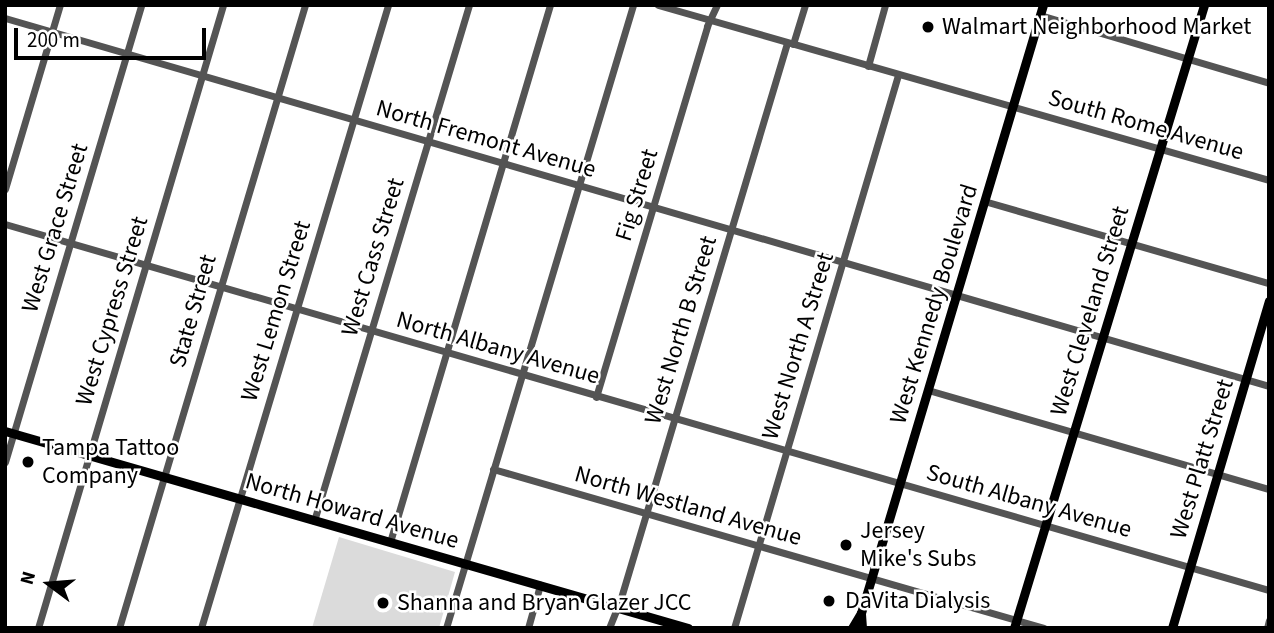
<!DOCTYPE html>
<style>
body{margin:0}
#map{position:relative;width:1274px;height:633px;overflow:hidden;background:#fff;font-family:"Source Sans 3",sans-serif}
div>[style]{position:absolute}
.green>*{inset:0;background:#dbdbdb}
.minor>*{height:7px;margin:-3.5px;padding:0 3.5px;transform-origin:3.5px;border-radius:3.5px;background:#545454}
.major>*{height:9px;margin:-4.5px;padding:0 4.5px;transform-origin:4.5px;border-radius:4.5px;background:#000}
.dots>*{width:19px;height:19px;translate:-50% -50%;box-sizing:border-box;border:4px solid #fff;border-radius:50%}
span{translate:-50% -50%;white-space:nowrap;text-align:center;line-height:1.15;-webkit-text-stroke:5px #fff;paint-order:stroke}
.poi-label{font-size:24px;color:#000}
.left{translate:0 -50%;text-align:left}
.street-label{font-size:24px;color:#000}
.frame{position:absolute;inset:0;border:7px solid #000;pointer-events:none}
.north{position:absolute;left:14px;top:549px;width:70px;height:70px;-webkit-text-stroke:5px #fff;paint-order:stroke;rotate:286deg;font-size:19px;font-weight:700;line-height:28px;text-align:center;color:#000}
.north::after{content:'';display:block;margin:auto;width:24px;height:32px;background:#000;clip-path:polygon(50% 0,100% 100%,50% 72%,0 100%)}
.scale{position:absolute;left:14px;top:28px;width:192px;height:32px;box-sizing:border-box;border:4px solid #000;border-top:0;padding-left:9px;font-size:21px;line-height:24px;white-space:nowrap;color:#000;-webkit-text-stroke:5px #fff;paint-order:stroke}
</style>
<div id="map">
<div class="green">
<div style="clip-path:polygon(339px 537px,455px 572px,439px 628px,312px 628px)"></div>
</div>
<div class="minor">
<div style="left:658px;top:5px;width:636px;rotate:15.98deg"></div>
<div style="left:1040px;top:15px;width:239px;rotate:16.5deg"></div>
<div style="left:5px;top:18px;width:1316px;rotate:16.23deg"></div>
<div style="left:793px;top:44px;width:41px;rotate:-72.9deg"></div>
<div style="left:868px;top:66px;width:63px;rotate:-74.4deg"></div>
<div style="left:5px;top:189px;width:192px;rotate:-73.4deg"></div>
<div style="left:984px;top:201px;width:297px;rotate:16.1deg"></div>
<div style="left:5px;top:224px;width:1316px;rotate:16.15deg"></div>
<div style="left:928px;top:390px;width:355px;rotate:16.2deg"></div>
<div style="left:596px;top:397px;width:387px;rotate:-73.3deg"></div>
<div style="left:707px;top:26px;width:23px;rotate:-65deg"></div>
<div style="left:5px;top:462px;width:477px;rotate:-73.4deg"></div>
<div style="left:493px;top:469px;width:573px;rotate:16.1deg"></div>
<div style="left:314px;top:521px;width:539px;rotate:-73.28deg"></div>
<div style="left:390px;top:542px;width:560px;rotate:-73.41deg"></div>
<div style="left:38px;top:628px;width:650px;rotate:-73.46deg"></div>
<div style="left:119px;top:628px;width:650px;rotate:-73.38deg"></div>
<div style="left:201px;top:628px;width:650px;rotate:-73.29deg"></div>
<div style="left:446px;top:628px;width:650px;rotate:-73.29deg"></div>
<div style="left:528px;top:628px;width:45px;rotate:-74.4deg"></div>
<div style="left:609px;top:628px;width:29px;rotate:-68deg"></div>
<div style="left:620px;top:601px;width:582px;rotate:-73.34deg"></div>
<div style="left:734px;top:628px;width:577px;rotate:-73.48deg"></div>
<div style="left:1267px;top:628px;width:8px;rotate:-76deg"></div>
</div>
<div class="major">
<div style="left:5px;top:431px;width:711px;rotate:16.09deg"></div>
<div style="left:852px;top:628px;width:17px;rotate:-59deg"></div>
<div style="left:862px;top:628px;width:15px;rotate:-94deg"></div>
<div style="left:861px;top:613px;width:635px;rotate:-73.34deg"></div>
<div style="left:1014px;top:628px;width:651px;rotate:-73.04deg"></div>
<div style="left:1172px;top:628px;width:341px;rotate:-73.5deg"></div>
</div>
<div class="dots">
<div style="left:928px;top:27px;background:#000"></div>
<div style="left:28px;top:462px;background:#000"></div>
<div style="left:846px;top:545px;background:#000"></div>
<div style="left:829px;top:601px;background:#000"></div>
<div style="left:383px;top:603px;background:#000"></div>
</div>
<div class="poi-label">
<span class="left" style="left:942px;top:27px">Walmart Neighborhood Market</span>
<span class="left" style="left:42px;top:462px">Tampa Tattoo<br>Company</span>
<span class="left" style="left:860px;top:545px">Jersey<br>Mike's Subs</span>
<span class="left" style="left:845px;top:601px">DaVita Dialysis</span>
<span class="left" style="left:397px;top:603px">Shanna and Bryan Glazer JCC</span>
</div>
<div class="street-label">
<span style="left:1146px;top:125px;rotate:16deg">South Rome Avenue</span>
<span style="left:486px;top:139px;rotate:16deg">North Fremont Avenue</span>
<span style="left:637px;top:195px;rotate:-73deg">Fig Street</span>
<span style="left:55px;top:228px;rotate:-73deg">West Grace Street</span>
<span style="left:373px;top:257px;rotate:-73deg">West Cass Street</span>
<span style="left:934px;top:304px;rotate:-73deg">West Kennedy Boulevard</span>
<span style="left:112px;top:311px;rotate:-73deg">West Cypress Street</span>
<span style="left:193px;top:311px;rotate:-74deg">State Street</span>
<span style="left:276px;top:311px;rotate:-73deg">West Lemon Street</span>
<span style="left:1090px;top:311px;rotate:-73deg">West Cleveland Street</span>
<span style="left:681px;top:330px;rotate:-73deg">West North B Street</span>
<span style="left:798px;top:346px;rotate:-73deg">West North A Street</span>
<span style="left:498px;top:348px;rotate:16deg">North Albany Avenue</span>
<span style="left:1202px;top:459px;rotate:-73deg">West Platt Street</span>
<span style="left:1029px;top:501px;rotate:16deg">South Albany Avenue</span>
<span style="left:688px;top:506px;rotate:16deg">North Westland Avenue</span>
<span style="left:352px;top:511px;rotate:16deg">North Howard Avenue</span>
</div>
<div class="frame"></div>
<div class="north">N</div>
<div class="scale">200 m</div>
</div>
